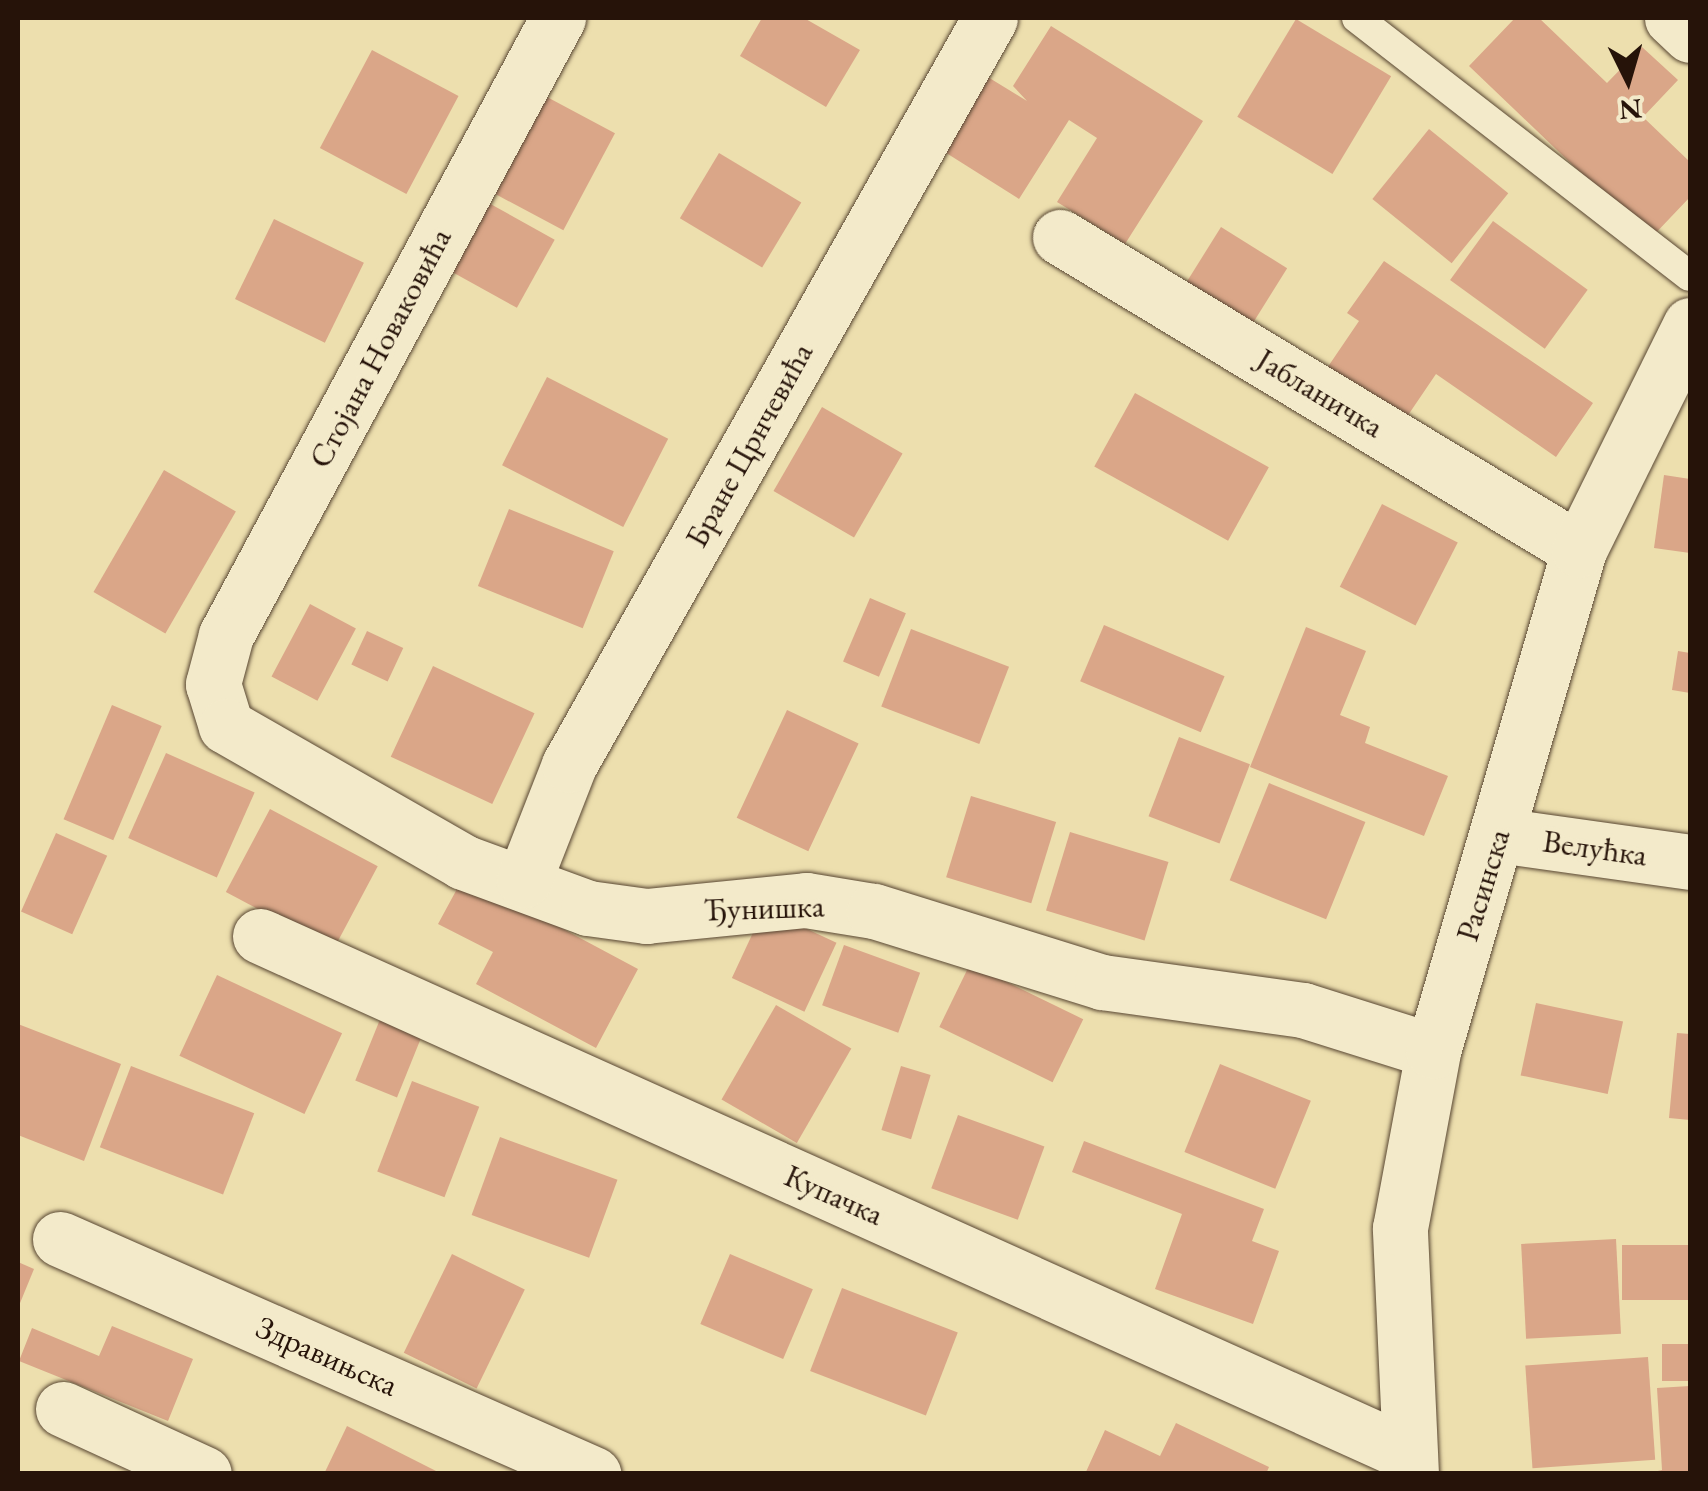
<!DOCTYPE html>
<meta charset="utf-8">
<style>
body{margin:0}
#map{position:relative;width:1708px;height:1491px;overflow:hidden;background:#eddfae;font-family:"EB Garamond",serif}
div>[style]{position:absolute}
.building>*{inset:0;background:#daa688;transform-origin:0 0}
.roads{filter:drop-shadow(0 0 2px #584632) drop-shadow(0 0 2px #584632)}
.service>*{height:30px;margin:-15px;padding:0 15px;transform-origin:15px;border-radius:15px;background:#f3eaca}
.minor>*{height:55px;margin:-27.5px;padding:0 27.5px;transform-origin:27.5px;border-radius:27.5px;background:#f3eaca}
span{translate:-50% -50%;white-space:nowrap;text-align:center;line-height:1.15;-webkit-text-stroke:9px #f3eaca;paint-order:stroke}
.street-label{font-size:32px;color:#261309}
.frame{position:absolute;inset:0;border:20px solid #261309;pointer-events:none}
.north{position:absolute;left:1578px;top:30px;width:100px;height:100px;-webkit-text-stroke:8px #f3eaca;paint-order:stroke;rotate:175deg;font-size:28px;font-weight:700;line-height:40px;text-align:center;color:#261309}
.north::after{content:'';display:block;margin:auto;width:35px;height:45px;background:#261309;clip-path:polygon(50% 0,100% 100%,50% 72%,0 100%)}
</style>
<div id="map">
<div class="building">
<div style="clip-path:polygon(762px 18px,804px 18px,860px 50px,826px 107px,740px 56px)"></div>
<div style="clip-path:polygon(1515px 18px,1539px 18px,1607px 83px,1642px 47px,1678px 80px,1643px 117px,1690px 162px,1690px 197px,1650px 239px,1469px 66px)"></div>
<div style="left:1296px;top:19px;width:111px;height:114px;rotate:31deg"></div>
<div style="clip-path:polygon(1051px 26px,1203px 121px,1125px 244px,1057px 202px,1097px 138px,1069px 120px,1019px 199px,932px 144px,978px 71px,1027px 101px,1013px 86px)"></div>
<div style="left:372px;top:50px;width:98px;height:111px;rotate:28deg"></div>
<div style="left:547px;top:97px;width:77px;height:110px;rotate:28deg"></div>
<div style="left:1429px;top:129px;width:102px;height:90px;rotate:39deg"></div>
<div style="left:719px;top:153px;width:96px;height:76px;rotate:31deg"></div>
<div style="left:476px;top:196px;width:90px;height:78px;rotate:29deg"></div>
<div style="left:274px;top:219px;width:100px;height:89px;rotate:26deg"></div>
<div style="left:1493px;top:221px;width:117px;height:73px;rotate:36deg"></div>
<div style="left:1221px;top:227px;width:78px;height:74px;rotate:32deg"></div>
<div style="clip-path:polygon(1384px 261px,1593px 403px,1556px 457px,1436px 374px,1400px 427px,1323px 374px,1359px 321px,1347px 313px)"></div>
<div style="left:547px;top:377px;width:136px;height:99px;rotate:27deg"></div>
<div style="left:1135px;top:393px;width:153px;height:84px;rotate:29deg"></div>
<div style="left:822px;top:407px;width:93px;height:97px;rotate:30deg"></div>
<div style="left:164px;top:470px;width:83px;height:141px;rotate:30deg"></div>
<div style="clip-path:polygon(1664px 475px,1690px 479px,1690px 553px,1654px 548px)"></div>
<div style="left:1382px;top:504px;width:85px;height:93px;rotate:27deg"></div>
<div style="left:509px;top:509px;width:113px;height:83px;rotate:22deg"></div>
<div style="left:870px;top:598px;width:39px;height:69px;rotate:23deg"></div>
<div style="left:310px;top:604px;width:52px;height:82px;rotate:28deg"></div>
<div style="left:1104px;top:625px;width:131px;height:61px;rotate:23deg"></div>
<div style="clip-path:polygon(1306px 627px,1366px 651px,1340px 715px,1370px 727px,1365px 743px,1448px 776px,1424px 836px,1250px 767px)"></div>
<div style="left:911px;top:629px;width:105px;height:83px;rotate:21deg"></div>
<div style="left:367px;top:631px;width:40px;height:37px;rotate:25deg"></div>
<div style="clip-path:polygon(1678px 651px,1690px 653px,1690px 693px,1672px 690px)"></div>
<div style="left:433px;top:666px;width:112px;height:100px;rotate:25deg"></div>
<div style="left:112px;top:705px;width:54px;height:124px;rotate:23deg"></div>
<div style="left:787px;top:710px;width:79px;height:119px;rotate:25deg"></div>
<div style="left:1179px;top:737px;width:76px;height:85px;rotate:21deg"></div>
<div style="left:166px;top:753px;width:97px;height:93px;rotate:24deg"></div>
<div style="left:1269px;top:783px;width:104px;height:105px;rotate:22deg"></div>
<div style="left:971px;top:796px;width:89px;height:85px;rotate:17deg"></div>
<div style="left:270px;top:809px;width:122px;height:94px;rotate:28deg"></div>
<div style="left:1070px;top:832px;width:103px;height:82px;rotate:17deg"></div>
<div style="left:56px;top:833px;width:56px;height:86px;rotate:24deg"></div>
<div style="clip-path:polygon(464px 876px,638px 969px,596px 1048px,476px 984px,493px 952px,438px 924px)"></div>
<div style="left:764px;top:909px;width:80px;height:76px;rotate:25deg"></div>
<div style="left:844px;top:945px;width:81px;height:64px;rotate:20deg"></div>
<div style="left:970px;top:964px;width:126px;height:70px;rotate:26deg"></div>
<div style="left:217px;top:975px;width:138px;height:89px;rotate:25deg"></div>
<div style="left:1536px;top:1003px;width:89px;height:74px;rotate:12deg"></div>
<div style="left:776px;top:1005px;width:87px;height:109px;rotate:30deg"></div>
<div style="left:383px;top:1012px;width:45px;height:74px;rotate:22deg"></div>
<div style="clip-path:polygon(18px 1024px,121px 1064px,84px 1161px,18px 1135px)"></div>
<div style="clip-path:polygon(1677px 1033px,1690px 1034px,1690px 1120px,1669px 1118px)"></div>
<div style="left:1220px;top:1064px;width:98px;height:95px;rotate:22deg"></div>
<div style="left:131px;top:1066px;width:132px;height:87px;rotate:21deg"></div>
<div style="left:901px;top:1066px;width:31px;height:67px;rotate:17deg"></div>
<div style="left:412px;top:1081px;width:72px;height:97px;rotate:21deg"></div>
<div style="left:958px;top:1115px;width:92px;height:78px;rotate:20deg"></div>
<div style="left:500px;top:1137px;width:125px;height:83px;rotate:20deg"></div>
<div style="clip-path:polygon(1084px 1141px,1264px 1209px,1252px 1241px,1279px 1251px,1253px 1324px,1155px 1289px,1182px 1214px,1072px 1172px)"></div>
<div style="left:1616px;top:1239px;width:95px;height:95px;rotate:87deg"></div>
<div style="left:1690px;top:1245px;width:55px;height:68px;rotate:90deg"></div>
<div style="left:452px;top:1254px;width:81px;height:110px;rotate:26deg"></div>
<div style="left:730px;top:1254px;width:90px;height:76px;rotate:23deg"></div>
<div style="clip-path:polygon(18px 1262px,34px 1269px,18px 1308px)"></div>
<div style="left:842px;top:1288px;width:124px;height:89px;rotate:21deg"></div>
<div style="clip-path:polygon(112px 1326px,193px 1359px,168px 1421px,19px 1361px,32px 1328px,99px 1356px)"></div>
<div style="left:1690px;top:1344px;width:37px;height:28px;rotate:90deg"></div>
<div style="left:1648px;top:1357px;width:103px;height:123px;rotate:86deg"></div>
<div style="clip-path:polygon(1690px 1386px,1690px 1474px,1645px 1474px,1662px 1470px,1657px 1388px)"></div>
<div style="clip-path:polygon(1176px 1423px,1269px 1467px,1266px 1474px,1085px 1474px,1105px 1430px,1160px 1456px)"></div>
<div style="clip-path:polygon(347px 1426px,442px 1474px,324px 1474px)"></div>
</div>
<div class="roads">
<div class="service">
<div style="left:1357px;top:18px;width:421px;rotate:37.8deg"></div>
</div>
<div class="minor">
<div style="left:558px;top:18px;width:701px;rotate:118.28deg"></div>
<div style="left:226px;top:635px;width:51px;rotate:104.9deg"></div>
<div style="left:213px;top:684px;width:44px;rotate:72.8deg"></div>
<div style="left:226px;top:726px;width:273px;rotate:29.8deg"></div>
<div style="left:463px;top:862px;width:133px;rotate:20.2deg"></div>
<div style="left:588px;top:908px;width:59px;rotate:7.9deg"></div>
<div style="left:646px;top:916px;width:161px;rotate:-5.7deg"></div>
<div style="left:806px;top:900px;width:69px;rotate:9.2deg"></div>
<div style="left:874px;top:911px;width:239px;rotate:17.3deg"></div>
<div style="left:1102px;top:982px;width:203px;rotate:7.9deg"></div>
<div style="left:1303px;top:1010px;width:136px;rotate:17.5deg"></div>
<div style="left:1672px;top:18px;width:25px;rotate:43deg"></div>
<div style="left:1060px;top:237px;width:606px;rotate:31.09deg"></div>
<div style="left:1499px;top:835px;width:193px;rotate:8deg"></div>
<div style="left:524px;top:880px;width:123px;rotate:-68.6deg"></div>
<div style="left:569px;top:765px;width:857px;rotate:-60.59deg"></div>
<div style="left:260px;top:936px;width:1258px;rotate:24.26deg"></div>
<div style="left:60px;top:1239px;width:583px;rotate:23.79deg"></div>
<div style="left:63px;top:1409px;width:155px;rotate:24.7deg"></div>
<div style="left:1411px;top:1474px;width:246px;rotate:-92.6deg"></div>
<div style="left:1400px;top:1228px;width:180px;rotate:-79.4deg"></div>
<div style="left:1433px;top:1051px;width:522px;rotate:-73.75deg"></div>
<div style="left:1579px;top:550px;width:251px;rotate:-63.7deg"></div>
</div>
</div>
<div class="street-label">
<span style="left:380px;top:348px;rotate:-62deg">Стојана Новаковића</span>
<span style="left:1320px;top:393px;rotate:31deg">Јабланичка</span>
<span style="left:749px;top:445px;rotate:-61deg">Бране Црнчевића</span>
<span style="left:1595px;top:848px;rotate:8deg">Велућка</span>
<span style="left:1483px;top:885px;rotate:-73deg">Расинска</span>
<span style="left:764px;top:908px;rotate:-2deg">Ђунишка</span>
<span style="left:834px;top:1195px;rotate:24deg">Купачка</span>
<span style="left:327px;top:1356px;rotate:24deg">Здравињска</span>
</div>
<div class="frame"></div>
<div class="north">N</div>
</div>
